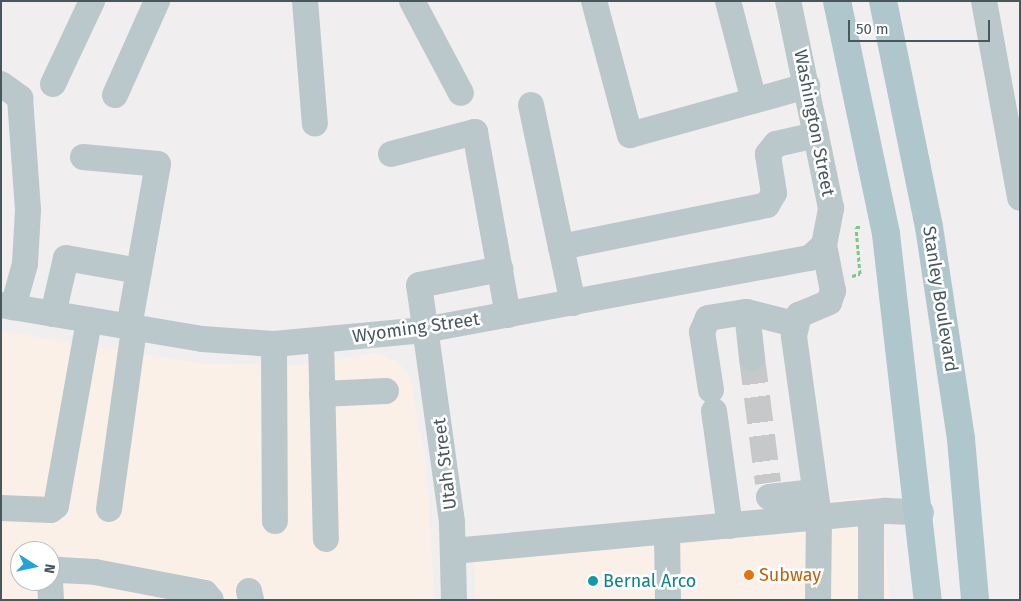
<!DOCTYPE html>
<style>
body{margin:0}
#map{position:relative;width:1021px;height:601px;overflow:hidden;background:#f1eeef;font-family:"Fira Sans",sans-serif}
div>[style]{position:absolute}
.commercial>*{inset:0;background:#fbf0e8}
.minor-tunnel>*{height:26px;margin-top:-13px;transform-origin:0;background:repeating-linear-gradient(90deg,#c6c8ca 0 26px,transparent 0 39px)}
.path>*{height:3px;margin-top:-1.5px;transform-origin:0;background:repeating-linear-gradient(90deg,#78c98a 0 4px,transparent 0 6.5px)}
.minor>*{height:26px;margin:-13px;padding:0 13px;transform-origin:13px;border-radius:13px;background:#bac7cb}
.major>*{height:28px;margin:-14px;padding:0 14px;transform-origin:14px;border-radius:14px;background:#afc6cc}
.dots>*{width:14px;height:14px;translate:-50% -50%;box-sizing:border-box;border:2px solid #fff;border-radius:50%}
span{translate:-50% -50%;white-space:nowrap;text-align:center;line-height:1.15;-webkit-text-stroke:5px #fff;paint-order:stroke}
.street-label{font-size:18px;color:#47575b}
.food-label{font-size:18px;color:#c56008}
.left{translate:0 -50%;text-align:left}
.culture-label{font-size:18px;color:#0d838f}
.frame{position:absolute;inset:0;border:2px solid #47575b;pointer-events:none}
.north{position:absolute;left:10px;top:541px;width:50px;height:50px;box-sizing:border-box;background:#fff;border:1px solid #b5bcbd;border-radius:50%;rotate:100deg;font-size:14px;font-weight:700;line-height:20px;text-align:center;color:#47575b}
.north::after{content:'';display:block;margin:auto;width:18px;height:22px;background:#21a5d8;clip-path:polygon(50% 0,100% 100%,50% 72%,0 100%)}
.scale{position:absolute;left:848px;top:20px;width:142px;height:22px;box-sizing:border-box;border:2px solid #47575b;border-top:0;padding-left:6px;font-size:15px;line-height:18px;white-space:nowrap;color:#47575b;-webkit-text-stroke:4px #fff;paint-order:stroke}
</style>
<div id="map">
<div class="commercial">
<div style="clip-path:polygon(evenodd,1px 331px,203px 364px,308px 365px,376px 353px,398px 362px,410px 377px,427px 469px,434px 600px,1px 600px,1px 331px,20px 551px,50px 551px,50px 581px,20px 581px,20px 551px)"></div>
<div style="clip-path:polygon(881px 496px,890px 600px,475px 600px,474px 537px)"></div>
</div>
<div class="minor-tunnel">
<div style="left:752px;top:358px;width:126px;rotate:82.7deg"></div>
</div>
<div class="path">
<div style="left:852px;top:276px;width:8px;rotate:-14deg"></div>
<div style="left:860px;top:274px;width:47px;rotate:-94.9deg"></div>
<div style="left:856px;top:227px;width:5px"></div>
</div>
<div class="minor">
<div style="left:305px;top:1px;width:123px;rotate:85.4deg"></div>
<div style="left:412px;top:1px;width:104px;rotate:62deg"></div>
<div style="left:594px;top:1px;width:139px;rotate:75deg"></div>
<div style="left:630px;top:135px;width:184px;rotate:-15.5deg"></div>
<div style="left:728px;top:1px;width:103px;rotate:75.4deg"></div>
<div style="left:984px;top:1px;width:200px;rotate:79.6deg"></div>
<div style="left:1px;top:84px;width:24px;rotate:36deg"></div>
<div style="left:20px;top:98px;width:112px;rotate:85.9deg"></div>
<div style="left:28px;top:210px;width:54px;rotate:93.2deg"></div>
<div style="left:25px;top:264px;width:45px;rotate:105.6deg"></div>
<div style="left:53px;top:84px;width:92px;rotate:-64.8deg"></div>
<div style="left:115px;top:95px;width:103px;rotate:-65.9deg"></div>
<div style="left:531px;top:105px;width:145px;rotate:78.1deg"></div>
<div style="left:391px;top:154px;width:87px;rotate:-14.7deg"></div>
<div style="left:475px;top:132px;width:186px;rotate:79.8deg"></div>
<div style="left:83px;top:157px;width:75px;rotate:5.3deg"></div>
<div style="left:158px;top:164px;width:166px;rotate:100.1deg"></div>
<div style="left:573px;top:303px;width:57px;rotate:-102.1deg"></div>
<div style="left:561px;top:247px;width:210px;rotate:-11.5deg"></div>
<div style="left:767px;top:205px;width:14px;rotate:-60deg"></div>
<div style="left:774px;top:193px;width:39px;rotate:-99deg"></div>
<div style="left:768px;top:154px;width:13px;rotate:-51deg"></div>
<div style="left:776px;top:144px;width:41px;rotate:-12.7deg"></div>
<div style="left:1px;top:305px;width:204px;rotate:9.6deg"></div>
<div style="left:202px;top:339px;width:72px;rotate:4deg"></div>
<div style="left:274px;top:344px;width:151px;rotate:-5.3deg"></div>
<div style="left:424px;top:330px;width:393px;rotate:-10.6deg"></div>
<div style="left:810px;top:258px;width:19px;rotate:-43deg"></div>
<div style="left:824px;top:245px;width:38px;rotate:-79deg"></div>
<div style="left:831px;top:208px;width:211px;rotate:-101.7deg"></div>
<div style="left:747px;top:312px;width:46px;rotate:83.8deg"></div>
<div style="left:53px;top:314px;width:57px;rotate:-76.9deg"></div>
<div style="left:66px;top:258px;width:74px;rotate:10.1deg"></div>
<div style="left:321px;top:340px;width:199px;rotate:88.6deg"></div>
<div style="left:274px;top:344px;width:177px;rotate:89.7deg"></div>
<div style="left:711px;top:390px;width:59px;rotate:-98.8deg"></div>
<div style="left:702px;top:332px;width:15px;rotate:-67deg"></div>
<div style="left:708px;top:318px;width:39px;rotate:-9deg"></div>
<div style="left:747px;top:312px;width:49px;rotate:14.3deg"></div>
<div style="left:322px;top:394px;width:64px;rotate:-2.7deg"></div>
<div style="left:714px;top:411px;width:116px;rotate:82.1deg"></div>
<div style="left:769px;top:497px;width:46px;rotate:-6.2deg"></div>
<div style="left:1px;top:508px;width:50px;rotate:2.3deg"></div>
<div style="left:51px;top:510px;width:6px;rotate:-39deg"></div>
<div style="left:56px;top:506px;width:189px;rotate:-79.9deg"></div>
<div style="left:109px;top:509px;width:183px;rotate:-82.1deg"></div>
<div style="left:871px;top:513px;width:87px;rotate:90deg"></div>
<div style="left:667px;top:531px;width:69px;rotate:89.2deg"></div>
<div style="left:453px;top:551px;width:435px;rotate:-5.3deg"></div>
<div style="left:886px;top:511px;width:35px;rotate:2deg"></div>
<div style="left:50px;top:576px;width:11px;rotate:-34deg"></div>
<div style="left:59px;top:570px;width:36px;rotate:3deg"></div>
<div style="left:95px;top:572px;width:112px;rotate:10.8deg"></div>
<div style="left:205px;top:593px;width:9px;rotate:49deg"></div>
<div style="left:50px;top:581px;width:19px;rotate:87deg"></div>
<div style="left:249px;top:591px;width:9px;rotate:77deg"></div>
<div style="left:454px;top:600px;width:78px;rotate:-91.5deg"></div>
<div style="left:452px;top:522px;width:239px;rotate:-97.9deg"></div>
<div style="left:419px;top:285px;width:83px;rotate:-11.2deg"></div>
<div style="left:818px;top:600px;width:83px;rotate:-89.3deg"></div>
<div style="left:819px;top:517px;width:183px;rotate:-97.9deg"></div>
<div style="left:794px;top:336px;width:22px;rotate:-77deg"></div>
<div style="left:799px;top:315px;width:33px;rotate:-23deg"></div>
<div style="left:829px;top:302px;width:12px;rotate:-70deg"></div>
<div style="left:833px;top:291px;width:47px;rotate:-101.1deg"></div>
</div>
<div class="major">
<div style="left:837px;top:1px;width:238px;rotate:78.1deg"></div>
<div style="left:886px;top:234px;width:368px;rotate:83.5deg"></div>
<div style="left:883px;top:1px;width:231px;rotate:78.5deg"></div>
<div style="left:929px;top:227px;width:214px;rotate:81.4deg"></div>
<div style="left:961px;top:439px;width:162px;rotate:85deg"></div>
</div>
<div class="dots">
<div style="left:749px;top:575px;background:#e8710a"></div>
<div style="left:593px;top:581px;background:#0f9aa8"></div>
</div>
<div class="street-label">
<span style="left:814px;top:123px;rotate:79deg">Washington Street</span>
<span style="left:940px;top:299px;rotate:81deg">Stanley Boulevard</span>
<span style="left:416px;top:328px;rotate:-8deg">Wyoming Street</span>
<span style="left:445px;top:464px;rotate:-97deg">Utah Street</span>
</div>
<div class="food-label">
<span class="left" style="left:759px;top:575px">Subway</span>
</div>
<div class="culture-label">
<span class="left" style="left:603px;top:581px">Bernal Arco</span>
</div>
<div class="frame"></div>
<div class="north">N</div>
<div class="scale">50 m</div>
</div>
